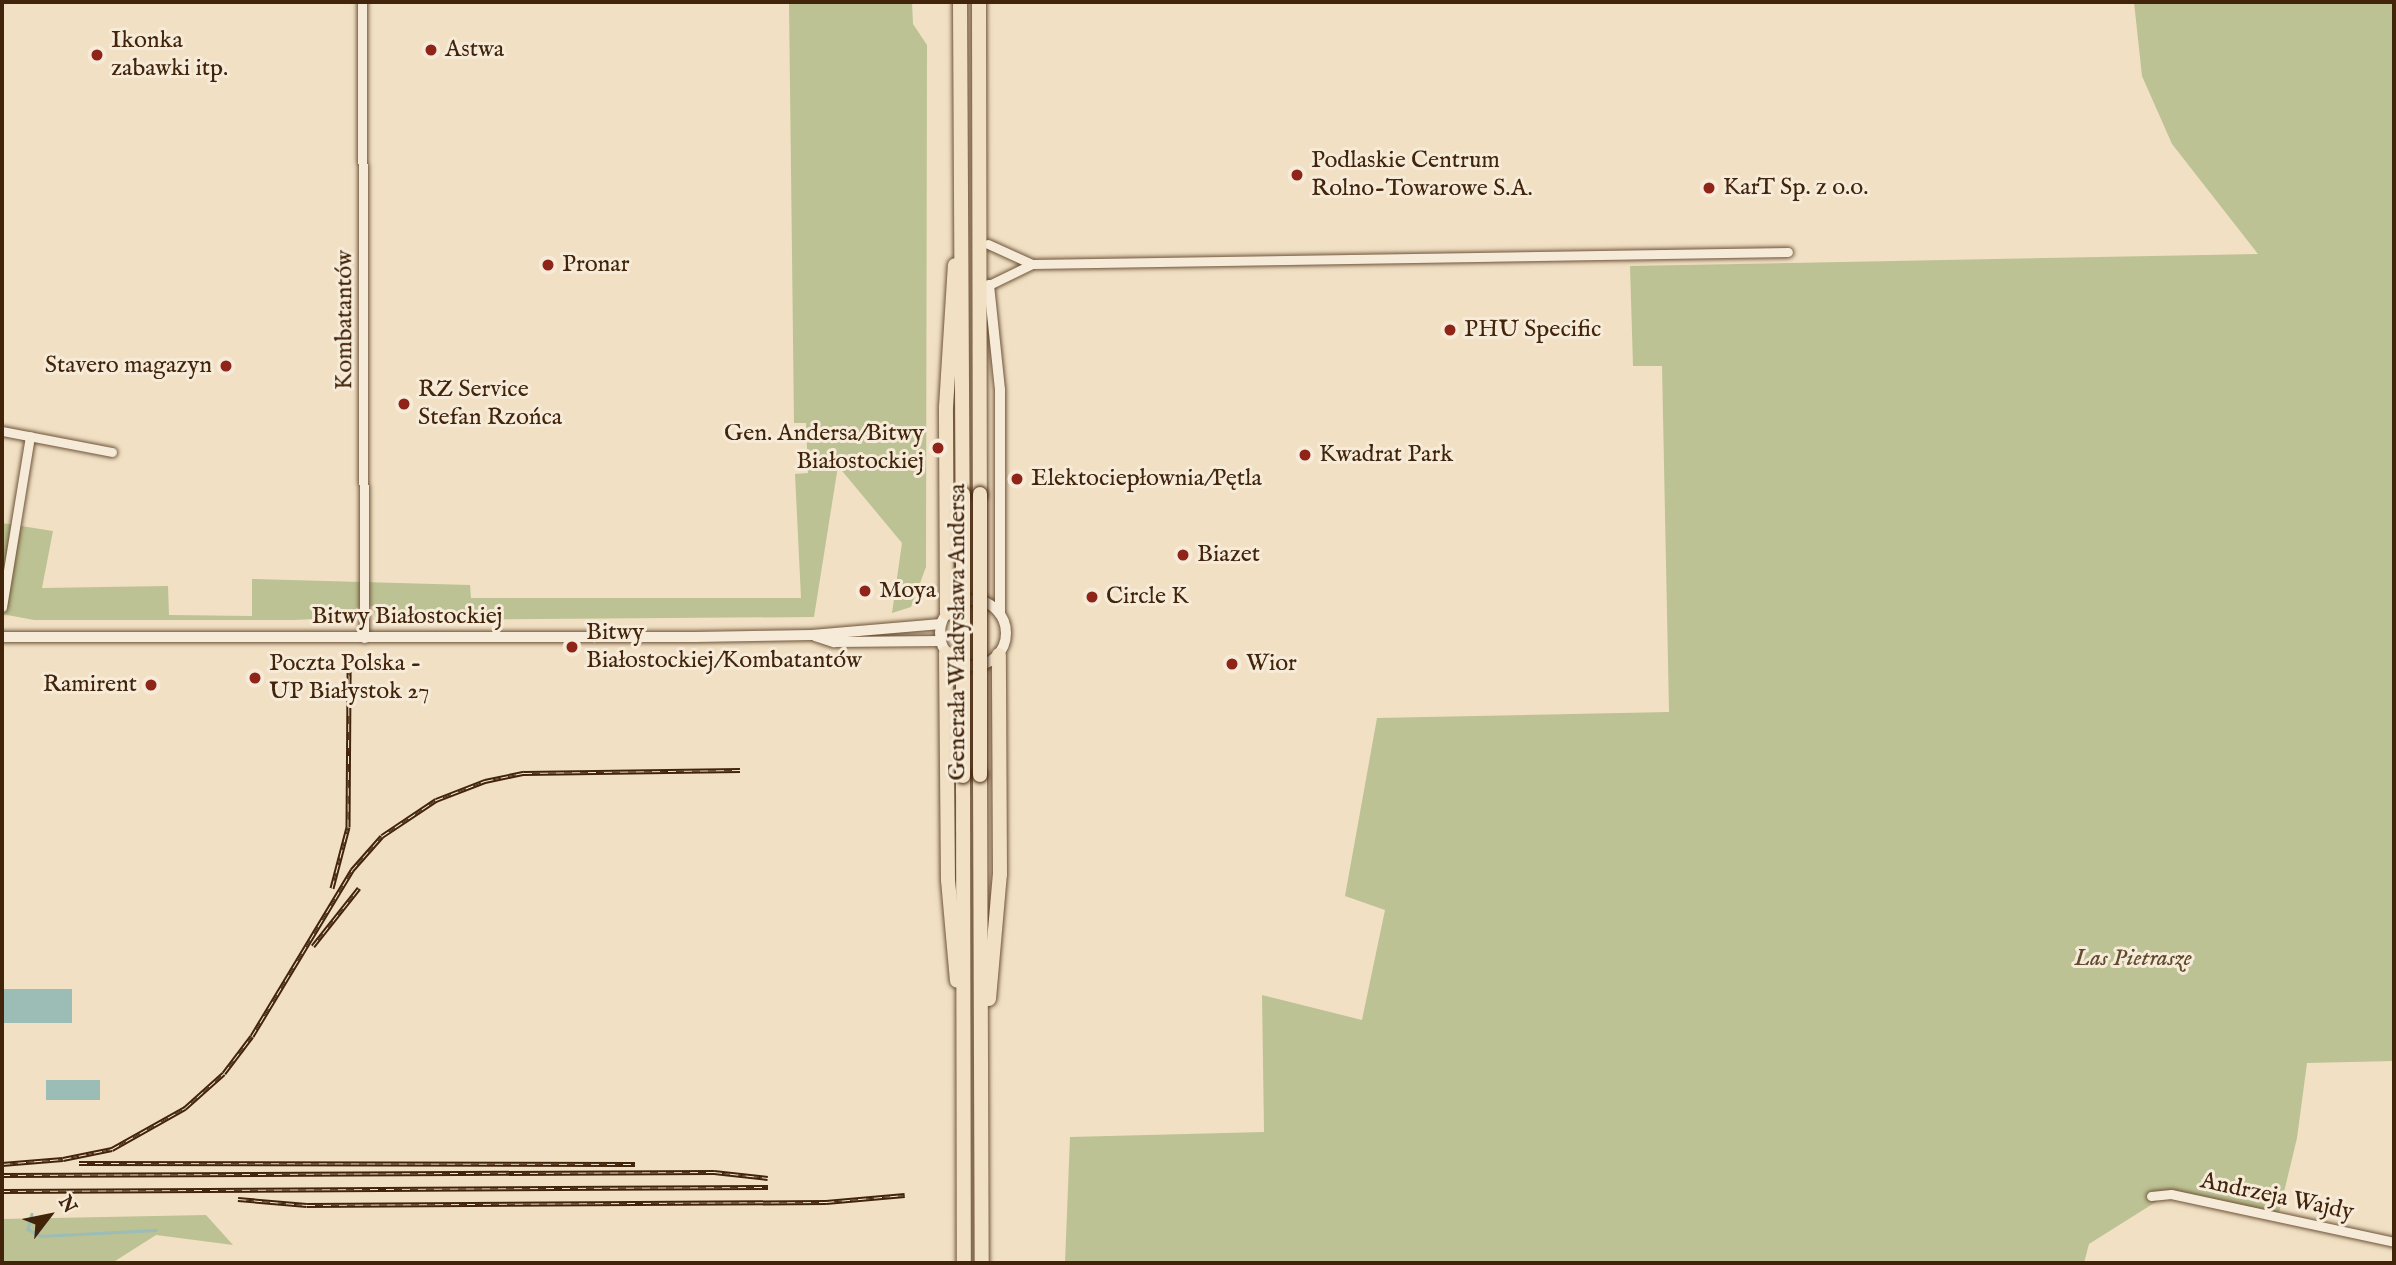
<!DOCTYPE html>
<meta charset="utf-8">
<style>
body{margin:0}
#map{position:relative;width:2396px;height:1265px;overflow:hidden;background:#f1e0c4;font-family:"IM FELL English",serif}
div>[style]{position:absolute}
.green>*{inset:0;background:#bcc293}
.water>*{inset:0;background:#9bbdb6;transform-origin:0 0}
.stream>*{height:2.5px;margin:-1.25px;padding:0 1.25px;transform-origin:1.25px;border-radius:1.25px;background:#9bbdb6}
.roads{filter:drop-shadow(0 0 2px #6e5339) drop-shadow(0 0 2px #6e5339)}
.minor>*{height:9px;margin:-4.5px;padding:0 4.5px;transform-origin:4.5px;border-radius:4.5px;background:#f6ebd9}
.tertiary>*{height:10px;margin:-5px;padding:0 5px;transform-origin:5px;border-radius:5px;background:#f6ebd9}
.tertiary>.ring{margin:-5px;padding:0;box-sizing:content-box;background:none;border:10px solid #f6ebd9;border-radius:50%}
.trunk>*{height:14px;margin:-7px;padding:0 7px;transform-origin:7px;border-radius:7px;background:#f1e0c4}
.rail>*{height:5px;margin-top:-2.5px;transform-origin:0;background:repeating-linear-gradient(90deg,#f6ebd9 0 8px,#42240b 0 16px);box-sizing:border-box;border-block:2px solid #42240b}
.bridges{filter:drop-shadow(0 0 2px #42240b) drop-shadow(0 0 2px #42240b)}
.trunk-bridge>*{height:14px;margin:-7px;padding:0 7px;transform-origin:7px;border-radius:7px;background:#f1e0c4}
.dots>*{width:19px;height:19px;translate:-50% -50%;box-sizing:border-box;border:4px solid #f6ebd9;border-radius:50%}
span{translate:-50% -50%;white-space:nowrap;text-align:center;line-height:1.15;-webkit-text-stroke:6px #f6ebd9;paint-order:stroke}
.poi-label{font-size:24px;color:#42240b}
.left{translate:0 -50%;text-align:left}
.right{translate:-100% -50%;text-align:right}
.street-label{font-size:24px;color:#42240b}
.park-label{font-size:24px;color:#604c2d;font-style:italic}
.frame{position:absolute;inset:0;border:4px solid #42240b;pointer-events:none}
.north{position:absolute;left:14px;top:1181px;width:70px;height:70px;-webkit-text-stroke:5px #f6ebd9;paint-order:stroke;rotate:58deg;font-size:19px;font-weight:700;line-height:28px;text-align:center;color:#42240b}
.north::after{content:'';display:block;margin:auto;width:24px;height:32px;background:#42240b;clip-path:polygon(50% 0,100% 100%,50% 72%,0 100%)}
</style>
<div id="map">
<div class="green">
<div style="clip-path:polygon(789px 2px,912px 2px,913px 24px,927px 45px,926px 567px,911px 607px,892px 613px,902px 543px,838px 466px,814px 617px,413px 620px,375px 617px,373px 606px,356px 608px,354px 617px,294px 620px,34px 620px,2px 614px,2px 523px,53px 531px,42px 588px,168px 586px,169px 615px,252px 616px,252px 579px,470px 585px,471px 598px,801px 598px,795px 474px,808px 473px,806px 423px,794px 423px)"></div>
<div style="clip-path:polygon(2134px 2px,2394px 2px,2394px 1061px,2307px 1063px,2297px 1138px,2278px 1217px,2170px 1193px,2089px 1244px,2084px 1263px,1065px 1263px,1070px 1137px,1264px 1132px,1262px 995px,1362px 1020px,1385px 910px,1345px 896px,1377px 718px,1669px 712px,1662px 366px,1633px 366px,1630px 266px,2258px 254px,2172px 144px,2142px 76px)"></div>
<div style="clip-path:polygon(206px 1215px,233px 1245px,156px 1235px,112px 1263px,2px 1263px,2px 1219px)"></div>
</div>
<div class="water">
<div style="left:2px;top:989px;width:70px;height:34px"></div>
<div style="left:46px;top:1080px;width:54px;height:20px"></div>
</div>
<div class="stream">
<div style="left:32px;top:1214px;width:16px;rotate:105deg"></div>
<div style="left:28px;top:1229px;width:15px;rotate:28deg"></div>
<div style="left:41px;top:1236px;width:115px;rotate:-3deg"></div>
</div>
<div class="roads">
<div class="minor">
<div style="left:362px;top:2px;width:636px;rotate:89.82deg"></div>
<div style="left:988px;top:244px;width:48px;rotate:24.4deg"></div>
<div style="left:1032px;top:264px;width:756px;rotate:-0.91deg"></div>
<div style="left:989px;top:285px;width:48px;rotate:-26deg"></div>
<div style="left:2px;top:431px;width:112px;rotate:10.8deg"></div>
<div style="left:2px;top:607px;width:173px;rotate:-80.7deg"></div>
<div style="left:2151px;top:1196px;width:20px;rotate:-6deg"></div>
<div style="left:2171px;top:1194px;width:228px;rotate:12.1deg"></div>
</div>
<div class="tertiary">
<div style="left:989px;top:285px;width:106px;rotate:84deg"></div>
<div style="left:1000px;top:390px;width:224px;rotate:90deg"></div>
<div class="ring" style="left:940px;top:600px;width:56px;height:56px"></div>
<div style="left:815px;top:636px;width:20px;rotate:18deg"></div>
<div style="left:834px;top:642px;width:107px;rotate:-0.5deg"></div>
<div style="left:2px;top:637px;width:693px"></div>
<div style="left:695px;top:637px;width:117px;rotate:-1deg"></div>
<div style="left:812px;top:635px;width:129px;rotate:-4.9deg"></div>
</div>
<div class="trunk">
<div style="left:960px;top:2px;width:492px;rotate:89.7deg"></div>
<div style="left:979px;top:2px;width:492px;rotate:89.9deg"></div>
<div style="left:947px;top:613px;width:206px;rotate:-90.3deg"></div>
<div style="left:946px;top:407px;width:142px;rotate:-86.4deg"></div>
<div style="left:946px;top:653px;width:227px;rotate:89.5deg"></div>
<div style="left:948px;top:880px;width:101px;rotate:84.9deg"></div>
<div style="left:980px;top:775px;width:488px;rotate:89.8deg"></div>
<div style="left:963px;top:776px;width:487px;rotate:89.9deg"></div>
<div style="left:989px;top:999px;width:125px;rotate:-85deg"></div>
<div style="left:1000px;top:874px;width:219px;rotate:-90.3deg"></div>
</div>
</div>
<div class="rail">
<div style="left:332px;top:888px;width:63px;rotate:-75.3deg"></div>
<div style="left:348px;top:827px;width:160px;rotate:-89.6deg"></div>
<div style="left:313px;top:946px;width:74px;rotate:-51.6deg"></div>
<div style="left:79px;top:1163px;width:556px;rotate:0.1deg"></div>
<div style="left:2px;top:1164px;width:61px;rotate:-4.7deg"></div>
<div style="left:63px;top:1159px;width:50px;rotate:-11.5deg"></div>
<div style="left:112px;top:1149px;width:84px;rotate:-29.3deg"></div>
<div style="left:185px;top:1108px;width:52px;rotate:-41.9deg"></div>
<div style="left:224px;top:1073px;width:46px;rotate:-52.9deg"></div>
<div style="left:252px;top:1036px;width:194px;rotate:-58.9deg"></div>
<div style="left:352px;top:870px;width:45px;rotate:-48.6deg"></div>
<div style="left:382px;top:836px;width:65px;rotate:-33.7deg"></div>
<div style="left:436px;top:800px;width:53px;rotate:-21.2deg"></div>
<div style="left:485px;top:781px;width:40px;rotate:-12deg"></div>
<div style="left:524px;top:773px;width:216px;rotate:-0.8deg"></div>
<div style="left:2px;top:1175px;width:712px;rotate:-0.24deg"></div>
<div style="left:714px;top:1172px;width:54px;rotate:6.3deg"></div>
<div style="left:2px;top:1191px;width:766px;rotate:-0.3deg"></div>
<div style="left:238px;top:1199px;width:69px;rotate:5deg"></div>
<div style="left:307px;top:1205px;width:519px;rotate:-0.33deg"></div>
<div style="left:826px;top:1202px;width:79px;rotate:-5.1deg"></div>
</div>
<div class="bridges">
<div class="trunk-bridge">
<div style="left:980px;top:775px;width:281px;rotate:-90deg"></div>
<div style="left:963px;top:776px;width:282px;rotate:-90deg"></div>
</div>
</div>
<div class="dots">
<div style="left:431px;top:50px;background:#8f2418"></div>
<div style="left:97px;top:55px;background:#8f2418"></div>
<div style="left:1297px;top:175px;background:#8f2418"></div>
<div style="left:1709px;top:188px;background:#8f2418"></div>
<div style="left:548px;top:265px;background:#8f2418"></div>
<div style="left:1450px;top:330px;background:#8f2418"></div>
<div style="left:226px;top:366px;background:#8f2418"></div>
<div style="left:404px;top:404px;background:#8f2418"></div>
<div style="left:938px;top:448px;background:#8f2418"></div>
<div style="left:1305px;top:455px;background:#8f2418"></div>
<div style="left:1017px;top:479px;background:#8f2418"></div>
<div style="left:1183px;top:555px;background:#8f2418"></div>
<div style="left:865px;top:591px;background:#8f2418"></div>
<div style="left:1092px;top:597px;background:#8f2418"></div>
<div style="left:572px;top:647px;background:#8f2418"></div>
<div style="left:1232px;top:664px;background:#8f2418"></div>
<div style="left:255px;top:678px;background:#8f2418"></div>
<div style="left:151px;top:685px;background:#8f2418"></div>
</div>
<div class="poi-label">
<span class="left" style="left:111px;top:55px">Ikonka<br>zabawki itp.</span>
<span class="left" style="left:445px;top:50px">Astwa</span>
<span class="left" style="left:1311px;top:175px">Podlaskie Centrum<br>Rolno-Towarowe S.A.</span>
<span class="left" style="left:1723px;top:188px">KarT Sp. z o.o.</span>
<span class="left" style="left:562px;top:265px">Pronar</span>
<span class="left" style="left:1464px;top:330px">PHU Specific</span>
<span class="right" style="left:212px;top:366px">Stavero magazyn</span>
<span class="left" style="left:418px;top:404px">RZ Service<br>Stefan Rzońca</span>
<span class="right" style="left:924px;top:448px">Gen. Andersa/Bitwy<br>Białostockiej</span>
<span class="left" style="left:1319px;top:455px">Kwadrat Park</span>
<span class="left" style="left:1031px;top:479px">Elektociepłownia/Pętla</span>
<span class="left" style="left:1197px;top:555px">Biazet</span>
<span class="left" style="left:879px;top:591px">Moya</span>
<span class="left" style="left:1106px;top:597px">Circle K</span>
<span class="left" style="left:586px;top:647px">Bitwy<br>Białostockiej/Kombatantów</span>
<span class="left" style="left:269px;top:678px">Poczta Polska -<br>UP Białystok 27</span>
<span class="left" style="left:1246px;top:664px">Wior</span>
<span class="right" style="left:137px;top:685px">Ramirent</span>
</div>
<div class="street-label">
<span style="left:345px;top:320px;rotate:-90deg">Kombatantów</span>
<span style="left:407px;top:617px">Bitwy Białostockiej</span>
<span style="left:958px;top:632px;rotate:-90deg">Generała Władysława Andersa</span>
<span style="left:2277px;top:1197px;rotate:12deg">Andrzeja Wajdy</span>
</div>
<div class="park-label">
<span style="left:2133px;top:959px">Las Pietrasze</span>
</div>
<div class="frame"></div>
<div class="north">N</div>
</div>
